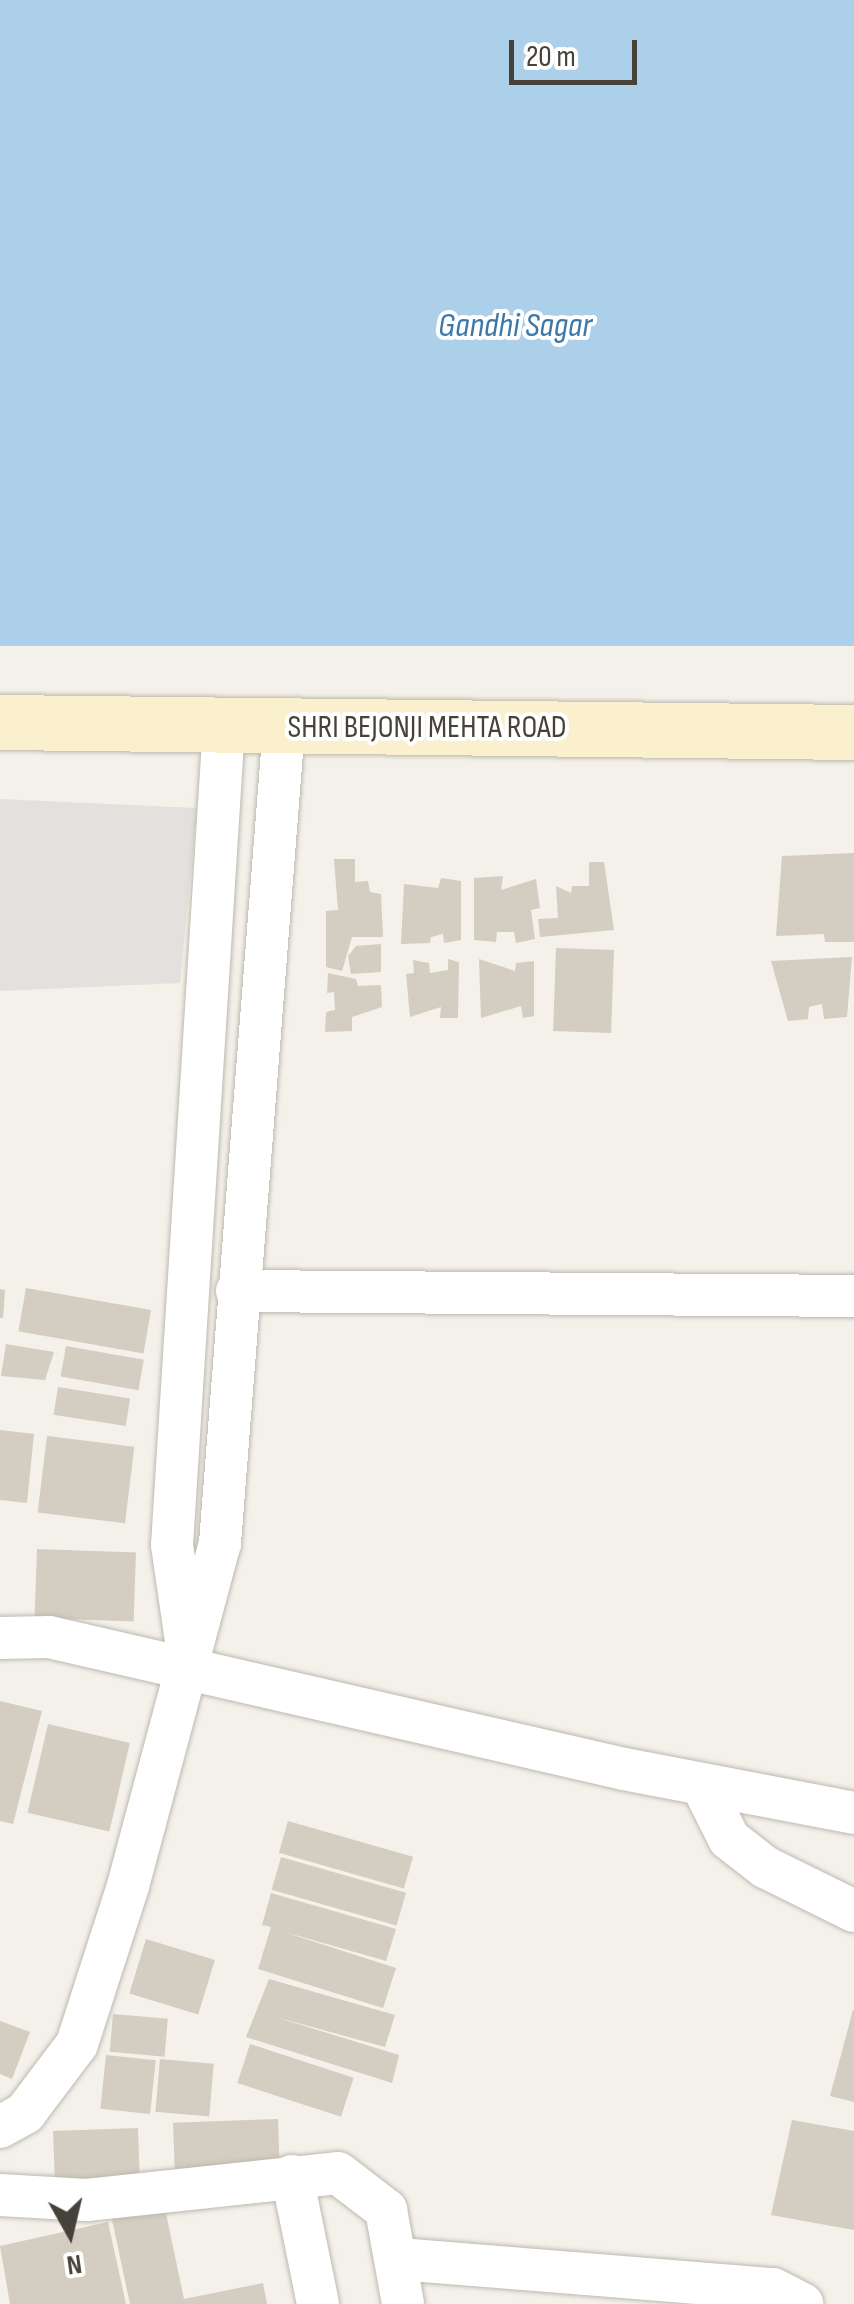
<!DOCTYPE html>
<style>
body{margin:0}
#map{position:relative;width:854px;height:2304px;overflow:hidden;background:#f3f1ea;font-family:"Sofia Sans Condensed",sans-serif}
div>[style]{position:absolute}
.parking>*{inset:0;background:#e3e1de}
.water>*{inset:0;background:#add0ea;transform-origin:0 0}
.building>*{inset:0;background:#d4cdc1;transform-origin:0 0}
.roads{filter:drop-shadow(0 0 2px #beb9ae) drop-shadow(0 0 2px #beb9ae)}
.minor>*{height:42px;margin:-21px;padding:0 21px;transform-origin:21px;border-radius:21px;background:#fff}
.secondary>*{height:55px;margin:-27.5px;padding:0 27.5px;transform-origin:27.5px;border-radius:27.5px;background:#faf0ce}
span{translate:-50% -50%;white-space:nowrap;text-align:center;line-height:1.15;-webkit-text-stroke:8px #fff;paint-order:stroke}
.street-label{font-size:32px;color:#474239}
.water-label{font-size:35px;color:#3c79a9;font-style:italic}
.north{position:absolute;left:20px;top:2184px;width:100px;height:100px;-webkit-text-stroke:8px #fff;paint-order:stroke;rotate:172deg;font-size:28px;font-weight:700;line-height:40px;text-align:center;color:#474239}
.north::after{content:'';display:block;margin:auto;width:35px;height:45px;background:#474239;clip-path:polygon(50% 0,100% 100%,50% 72%,0 100%)}
.scale{position:absolute;left:509px;top:40px;width:128px;height:45px;box-sizing:border-box;border:5px solid #474239;border-top:0;padding-left:12px;font-size:30px;line-height:35px;white-space:nowrap;color:#474239;-webkit-text-stroke:8px #fff;paint-order:stroke}
</style>
<div id="map">
<div class="parking">
<div style="clip-path:polygon(0 799px,197px 808px,180px 983px,0 991px)"></div>
</div>
<div class="water">
<div style="left:0;top:0;width:854px;height:646px"></div>
</div>
<div class="building">
<div style="clip-path:polygon(854px 853px,854px 942px,825px 942px,824px 934px,776px 936px,782px 856px)"></div>
<div style="clip-path:polygon(334px 859px,355px 859px,355px 882px,368px 881px,370px 892px,381px 894px,383px 937px,352px 937px,342px 971px,326px 967px,326px 911px,338px 910px)"></div>
<div style="clip-path:polygon(589px 862px,604px 862px,614px 930px,540px 937px,538px 919px,558px 918px,556px 886px,571px 893px,572px 886px,589px 886px)"></div>
<div style="clip-path:polygon(503px 876px,501px 890px,536px 879px,540px 908px,531px 910px,535px 939px,516px 943px,514px 932px,497px 932px,496px 942px,474px 940px,474px 878px)"></div>
<div style="clip-path:polygon(441px 878px,461px 881px,461px 940px,444px 943px,443px 934px,431px 937px,430px 943px,401px 944px,404px 884px,438px 888px)"></div>
<div style="clip-path:polygon(381px 944px,381px 972px,351px 974px,348px 956px,356px 946px)"></div>
<div style="left:556px;top:948px;width:58px;height:83px;rotate:2deg"></div>
<div style="clip-path:polygon(852px 957px,847px 1017px,824px 1019px,822px 1004px,809px 1007px,808px 1019px,788px 1021px,771px 961px)"></div>
<div style="clip-path:polygon(448px 959px,459px 962px,458px 1018px,440px 1018px,441px 1007px,410px 1017px,406px 974px,414px 973px,413px 960px,429px 963px,430px 973px,448px 970px)"></div>
<div style="clip-path:polygon(479px 959px,515px 971px,516px 963px,534px 961px,534px 1016px,523px 1018px,521px 1006px,481px 1018px)"></div>
<div style="clip-path:polygon(328px 973px,356px 979px,358px 986px,381px 985px,382px 1007px,352px 1017px,352px 1031px,325px 1032px,326px 1012px,335px 1010px,334px 992px,327px 993px)"></div>
<div style="left:26px;top:1288px;width:127px;height:44px;rotate:10deg"></div>
<div style="clip-path:polygon(0 1289px,5px 1290px,3px 1318px,0 1318px)"></div>
<div style="clip-path:polygon(6px 1344px,54px 1352px,45px 1380px,1px 1376px)"></div>
<div style="left:66px;top:1346px;width:79px;height:31px;rotate:10deg"></div>
<div style="left:58px;top:1387px;width:73px;height:28px;rotate:9deg"></div>
<div style="clip-path:polygon(0 1430px,34px 1434px,27px 1503px,0 1500px)"></div>
<div style="left:47px;top:1436px;width:88px;height:77px;rotate:7deg"></div>
<div style="left:37px;top:1549px;width:99px;height:69px;rotate:2deg"></div>
<div style="clip-path:polygon(0 1701px,42px 1711px,13px 1824px,0 1821px)"></div>
<div style="left:48px;top:1724px;width:84px;height:91px;rotate:13deg"></div>
<div style="left:288px;top:1821px;width:130px;height:33px;rotate:16deg"></div>
<div style="left:281px;top:1857px;width:130px;height:34px;rotate:16deg"></div>
<div style="clip-path:polygon(271px 1893px,396px 1929px,386px 1961px,281px 1931px,396px 1968px,383px 2008px,258px 1969px,271px 1927px,262px 1925px)"></div>
<div style="left:146px;top:1939px;width:72px;height:57px;rotate:17deg"></div>
<div style="clip-path:polygon(269px 1979px,395px 2015px,385px 2047px,272px 2016px,399px 2055px,392px 2083px,246px 2037px)"></div>
<div style="clip-path:polygon(853px 2010px,854px 2010px,854px 2102px,830px 2096px)"></div>
<div style="left:113px;top:2014px;width:55px;height:38px;rotate:5deg"></div>
<div style="clip-path:polygon(0 2021px,30px 2032px,12px 2079px,0 2074px)"></div>
<div style="left:250px;top:2044px;width:109px;height:41px;rotate:18deg"></div>
<div style="left:106px;top:2055px;width:50px;height:54px;rotate:6deg"></div>
<div style="left:160px;top:2059px;width:54px;height:53px;rotate:5deg"></div>
<div style="left:278px;top:2119px;width:49px;height:105px;rotate:88deg"></div>
<div style="clip-path:polygon(792px 2120px,854px 2131px,854px 2230px,771px 2215px)"></div>
<div style="left:138px;top:2128px;width:49px;height:85px;rotate:88deg"></div>
<div style="clip-path:polygon(164px 2204px,184px 2299px,263px 2283px,267px 2304px,130px 2304px,111px 2215px)"></div>
<div style="clip-path:polygon(108px 2222px,126px 2304px,10px 2304px,0 2246px)"></div>
</div>
<div class="roads">
<div class="minor">
<div style="left:237px;top:1291px;width:617px;rotate:0.46deg"></div>
<div style="left:0;top:1638px;width:49px;rotate:-1.2deg"></div>
<div style="left:49px;top:1637px;width:590px;rotate:12.93deg"></div>
<div style="left:624px;top:1769px;width:234px;rotate:10.8deg"></div>
<div style="left:186px;top:1641px;width:97px;rotate:-98.3deg"></div>
<div style="left:172px;top:1545px;width:821px;rotate:-86.37deg"></div>
<div style="left:702px;top:1785px;width:60px;rotate:63.4deg"></div>
<div style="left:729px;top:1839px;width:46px;rotate:37.9deg"></div>
<div style="left:765px;top:1867px;width:99px;rotate:26.3deg"></div>
<div style="left:0;top:2127px;width:29px;rotate:-29deg"></div>
<div style="left:25px;top:2113px;width:86px;rotate:-53deg"></div>
<div style="left:77px;top:2044px;width:166px;rotate:-72.1deg"></div>
<div style="left:128px;top:1886px;width:355px;rotate:-75deg"></div>
<div style="left:220px;top:1543px;width:819px;rotate:-85.52deg"></div>
<div style="left:292px;top:2176px;width:131px;rotate:78.5deg"></div>
<div style="left:0;top:2195px;width:87px;rotate:3.3deg"></div>
<div style="left:87px;top:2200px;width:252px;rotate:-6.1deg"></div>
<div style="left:338px;top:2173px;width:61px;rotate:37.6deg"></div>
<div style="left:386px;top:2210px;width:96px;rotate:79.7deg"></div>
<div style="left:399px;top:2259px;width:375px;rotate:4.6deg"></div>
<div style="left:773px;top:2289px;width:33px;rotate:27deg"></div>
</div>
<div class="secondary">
<div style="left:0;top:722px;width:854px;rotate:0.67deg"></div>
</div>
</div>
<div class="street-label">
<span style="left:427px;top:728px">SHRI BEJONJI MEHTA ROAD</span>
</div>
<div class="water-label">
<span style="left:515px;top:326px">Gandhi Sagar</span>
</div>
<div class="north">N</div>
<div class="scale">20 m</div>
</div>
